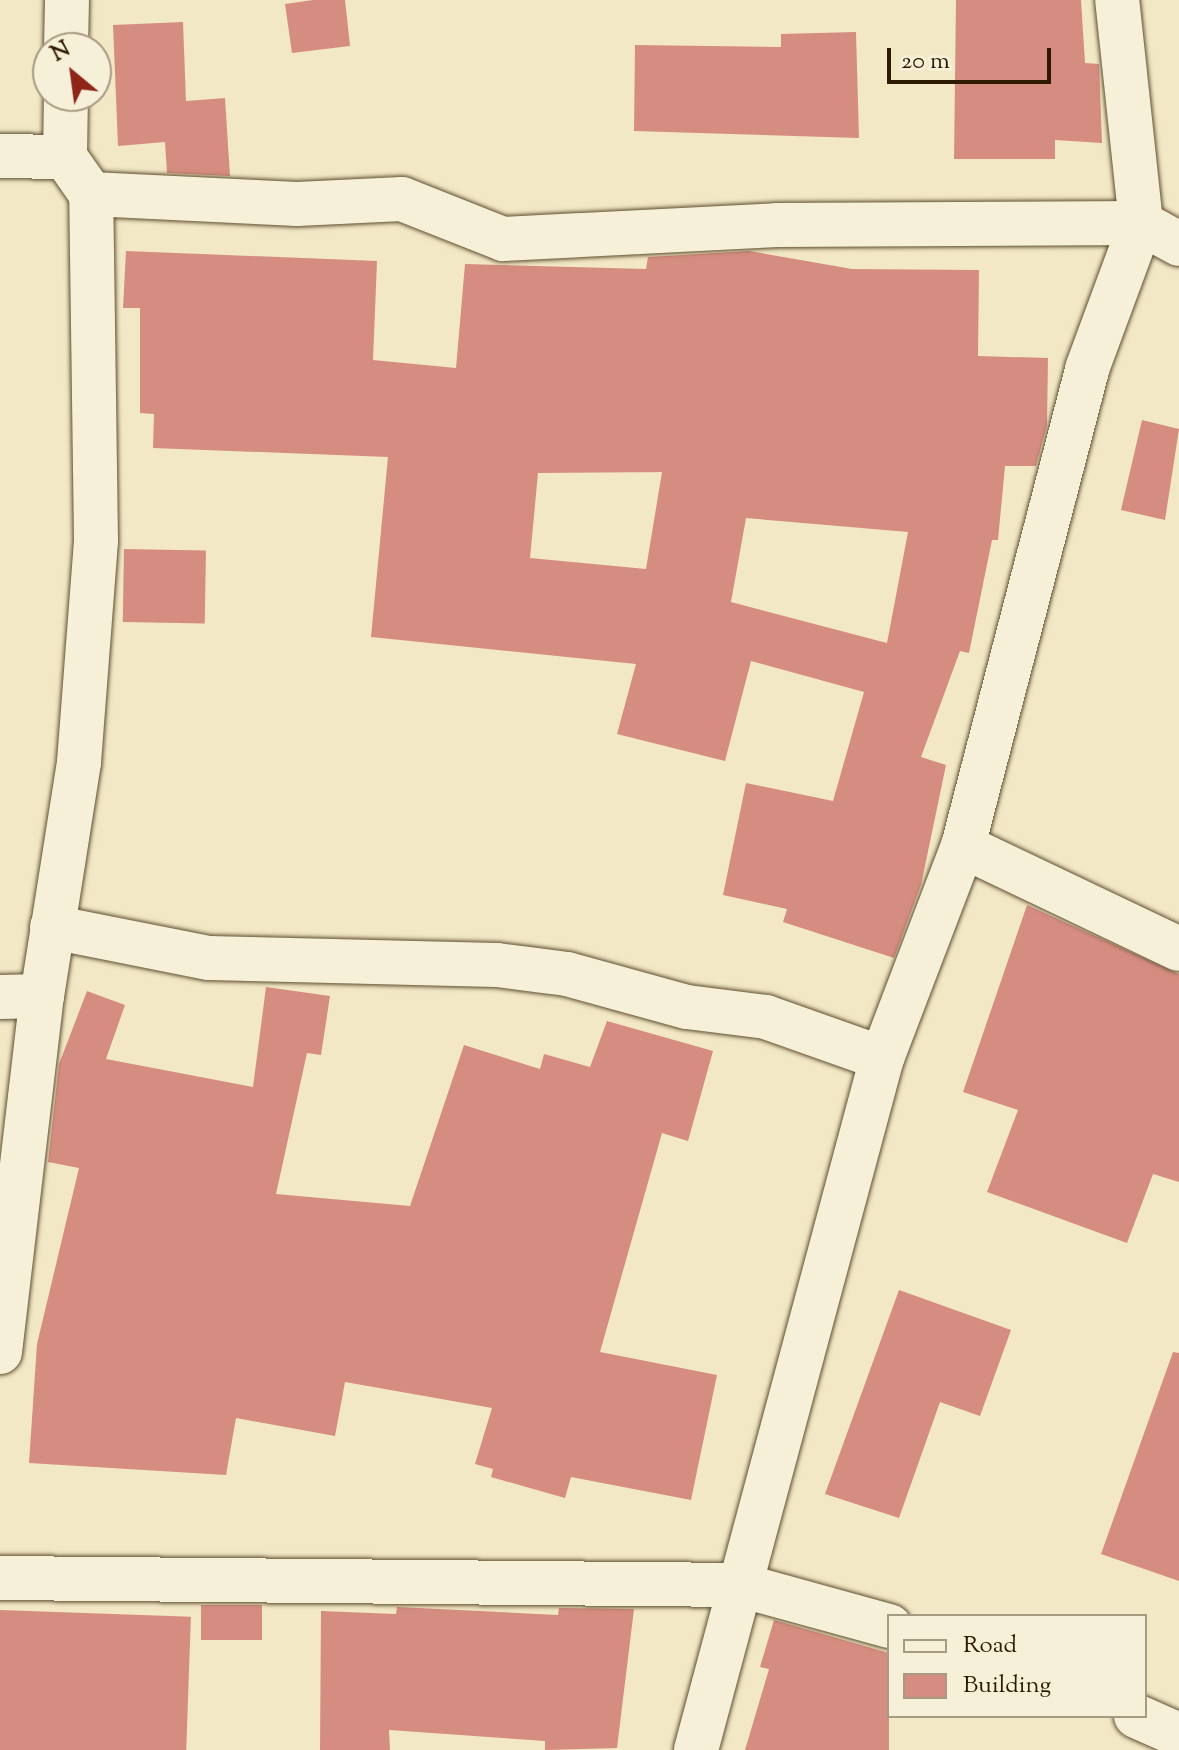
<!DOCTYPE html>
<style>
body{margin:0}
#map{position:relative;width:1179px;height:1750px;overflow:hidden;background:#f2e8c5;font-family:"Sorts Mill Goudy",serif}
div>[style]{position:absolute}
.building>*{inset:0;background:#d68d81;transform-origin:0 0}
.roads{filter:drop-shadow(0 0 2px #5f4e31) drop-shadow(0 0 2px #5f4e31)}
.minor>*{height:44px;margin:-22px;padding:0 22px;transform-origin:22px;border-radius:22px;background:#f7f0d9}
span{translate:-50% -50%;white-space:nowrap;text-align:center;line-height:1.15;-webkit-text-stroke:6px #f7f0d9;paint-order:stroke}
.legend{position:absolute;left:887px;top:1614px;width:260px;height:104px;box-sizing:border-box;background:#f7f0d9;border:2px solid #a79a82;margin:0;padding:10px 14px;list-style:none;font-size:24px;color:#2e1a00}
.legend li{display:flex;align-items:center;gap:16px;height:40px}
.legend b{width:40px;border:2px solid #a79a82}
.north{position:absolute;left:32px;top:32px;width:80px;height:80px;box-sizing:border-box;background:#f7f0d9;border:2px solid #a79a82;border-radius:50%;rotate:331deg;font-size:22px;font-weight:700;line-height:32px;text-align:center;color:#2e1a00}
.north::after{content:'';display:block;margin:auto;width:28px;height:36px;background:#8f2418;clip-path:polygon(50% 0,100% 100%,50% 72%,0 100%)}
.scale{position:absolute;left:887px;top:48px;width:164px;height:36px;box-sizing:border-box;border:4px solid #2e1a00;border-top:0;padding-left:10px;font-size:24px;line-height:28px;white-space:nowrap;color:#2e1a00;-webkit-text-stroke:6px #f7f0d9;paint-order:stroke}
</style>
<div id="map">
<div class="building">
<div style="clip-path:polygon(313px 0,345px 0,350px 46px,292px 53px,285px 4px)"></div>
<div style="clip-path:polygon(956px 0,1081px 0,1085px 63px,1099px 64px,1102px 143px,1055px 140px,1055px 159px,954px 159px)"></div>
<div style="clip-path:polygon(183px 22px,186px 101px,225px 98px,230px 176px,167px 173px,165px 142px,118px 146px,113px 25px)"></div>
<div style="clip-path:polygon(856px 32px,859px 138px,634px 131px,635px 45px,781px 47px,781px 34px)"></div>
<div style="clip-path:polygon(evenodd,126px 251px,377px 261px,373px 360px,456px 368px,465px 264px,646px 269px,648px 257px,749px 251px,852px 269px,979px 270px,978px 356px,1048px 358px,1047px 425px,1036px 466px,1005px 466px,998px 540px,992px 540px,969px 653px,960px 651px,921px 757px,946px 765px,921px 885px,894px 958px,783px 922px,787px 909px,723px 895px,746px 783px,833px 801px,864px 692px,751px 661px,725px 761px,617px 734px,636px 664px,371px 637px,388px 457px,153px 448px,154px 414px,140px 413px,140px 308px,123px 308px,126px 251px,662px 472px,646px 569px,530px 558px,538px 473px,662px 472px,126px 251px,746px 518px,908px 532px,887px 643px,731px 602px,746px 518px)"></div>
<div style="clip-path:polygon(1142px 420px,1179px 429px,1165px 520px,1121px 510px)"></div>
<div style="left:124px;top:549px;width:82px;height:73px;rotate:1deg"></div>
<div style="clip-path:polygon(1027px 905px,1179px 974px,1179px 1182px,1153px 1174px,1127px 1243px,987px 1192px,1018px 1110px,963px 1092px)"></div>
<div style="clip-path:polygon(266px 987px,330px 996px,321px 1055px,307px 1053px,276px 1194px,410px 1206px,464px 1045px,540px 1069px,544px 1054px,590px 1067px,607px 1021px,713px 1051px,688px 1141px,662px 1133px,600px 1352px,717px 1375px,691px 1500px,571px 1477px,565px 1498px,491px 1477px,493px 1469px,475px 1464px,492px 1408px,345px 1382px,335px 1436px,236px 1418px,226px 1475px,29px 1463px,37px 1344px,79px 1168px,48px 1162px,59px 1064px,87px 991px,125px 1005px,106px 1059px,253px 1087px)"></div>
<div style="clip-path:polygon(899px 1290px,1011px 1330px,980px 1416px,940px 1402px,899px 1518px,825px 1494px)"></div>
<div style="clip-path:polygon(1173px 1352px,1179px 1353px,1179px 1581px,1101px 1554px)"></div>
<div style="left:201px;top:1605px;width:61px;height:35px"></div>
<div style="clip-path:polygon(397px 1607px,558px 1615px,559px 1608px,634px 1609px,617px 1748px,545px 1750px,545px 1741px,389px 1730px,390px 1750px,320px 1750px,321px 1611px,396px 1614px)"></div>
<div style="left:0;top:1610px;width:191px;height:140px;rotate:2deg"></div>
<div style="clip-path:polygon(774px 1620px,889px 1653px,889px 1750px,745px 1750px,769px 1669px,760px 1667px)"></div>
</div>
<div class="roads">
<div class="minor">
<div style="left:66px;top:48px;width:48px;rotate:-88.8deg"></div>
<div style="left:0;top:156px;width:65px;rotate:0.9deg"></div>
<div style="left:91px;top:194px;width:206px;rotate:2.8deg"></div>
<div style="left:297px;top:204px;width:105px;rotate:-2.7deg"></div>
<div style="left:402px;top:199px;width:109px;rotate:21.6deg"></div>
<div style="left:503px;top:239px;width:274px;rotate:-2.9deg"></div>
<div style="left:777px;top:225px;width:364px;rotate:-0.3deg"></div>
<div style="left:1141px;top:223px;width:43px;rotate:28.9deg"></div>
<div style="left:963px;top:846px;width:239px;rotate:25.5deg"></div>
<div style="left:52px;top:927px;width:160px;rotate:11.2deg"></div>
<div style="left:209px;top:958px;width:288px;rotate:1.4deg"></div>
<div style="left:497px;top:965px;width:71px;rotate:7.3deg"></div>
<div style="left:567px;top:974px;width:124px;rotate:15.4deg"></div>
<div style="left:687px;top:1007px;width:80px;rotate:7.2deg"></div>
<div style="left:766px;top:1017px;width:123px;rotate:19.5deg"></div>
<div style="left:0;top:997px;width:42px;rotate:-1.4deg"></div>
<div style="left:0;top:1352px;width:358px;rotate:-83.3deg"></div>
<div style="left:42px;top:996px;width:237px;rotate:-81deg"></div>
<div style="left:79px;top:762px;width:223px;rotate:-85.6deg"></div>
<div style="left:96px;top:540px;width:346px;rotate:-90.8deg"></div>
<div style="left:91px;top:194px;width:45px;rotate:-125.1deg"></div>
<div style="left:65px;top:157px;width:61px;rotate:-89.1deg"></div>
<div style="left:0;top:1578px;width:740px;rotate:0.54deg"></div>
<div style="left:740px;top:1585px;width:155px;rotate:15.4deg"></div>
<div style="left:1136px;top:1716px;width:47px;rotate:23.8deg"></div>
<div style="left:696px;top:1750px;width:717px;rotate:-74.96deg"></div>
<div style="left:882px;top:1058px;width:227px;rotate:-69.1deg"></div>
<div style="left:963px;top:846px;width:493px;rotate:-75.4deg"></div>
<div style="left:1087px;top:369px;width:156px;rotate:-69.7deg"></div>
<div style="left:1141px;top:223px;width:224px;rotate:-96.1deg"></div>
</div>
</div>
<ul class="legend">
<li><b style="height:10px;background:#f7f0d9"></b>Road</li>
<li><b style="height:22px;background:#d68d81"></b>Building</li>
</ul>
<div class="north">N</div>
<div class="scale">20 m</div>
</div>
